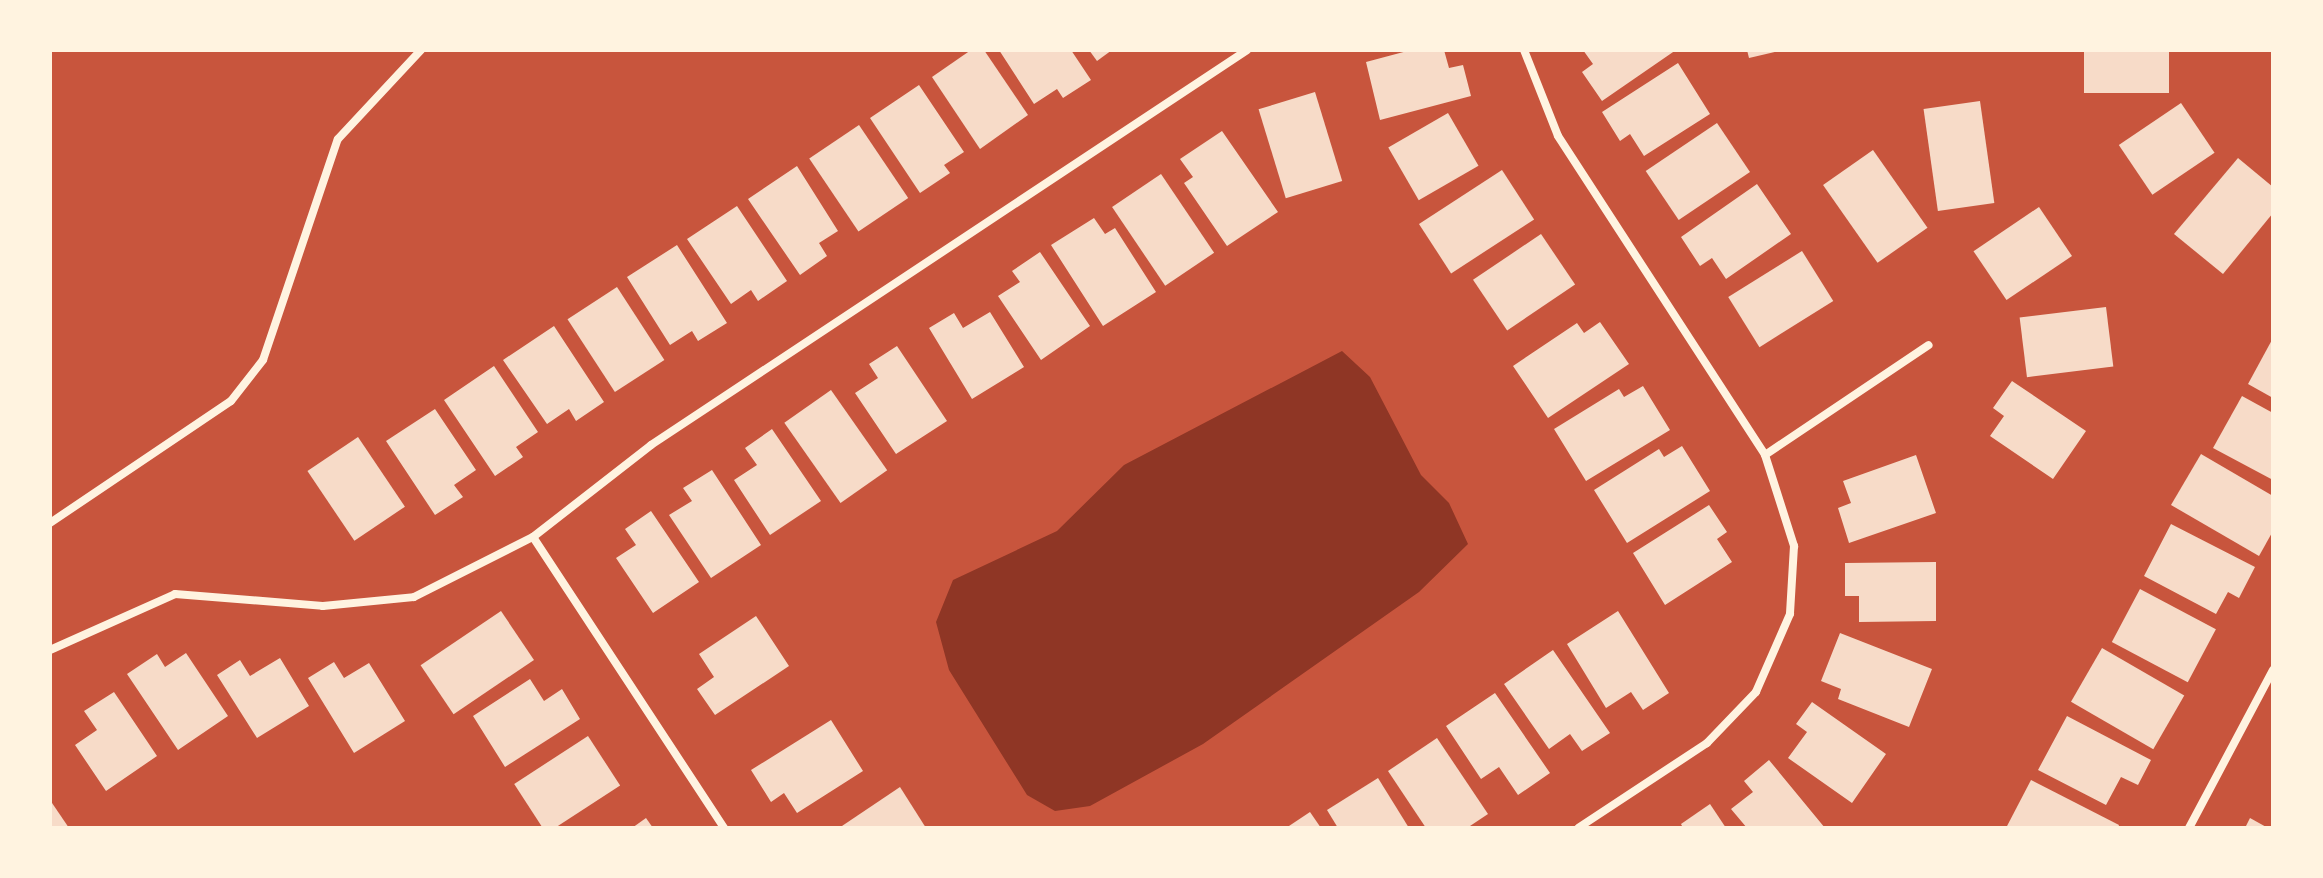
<!DOCTYPE html>
<style>
body{margin:0}
#map{position:relative;width:2323px;height:878px;overflow:hidden;background:#c8553d;font-family:Overpass,sans-serif}
div>[style]{position:absolute}
.water>*{inset:0;background:#8f3625}
.building>*{inset:0;background:#f7dbc8;transform-origin:0 0}
.minor>*{height:8px;margin:-4px;padding:0 4px;transform-origin:4px;border-radius:4px;background:#fff3e0}
span{translate:-50% -50%;white-space:nowrap;text-align:center;line-height:1.15;-webkit-text-stroke:8px #fff3e0;paint-order:stroke}
.frame{position:absolute;inset:0;border:52px solid #fff3e0;pointer-events:none}
</style>
<div id="map">
<div class="water">
<div style="clip-path:polygon(1342px 351px,1370px 377px,1421px 475px,1449px 503px,1468px 544px,1419px 592px,1203px 744px,1090px 806px,1055px 811px,1027px 795px,949px 670px,936px 622px,953px 580px,1057px 531px,1124px 465px)"></div>
</div>
<div class="building">
<div style="clip-path:polygon(971px 50px,984px 50px,1028px 115px,980px 149px,932px 77px)"></div>
<div style="clip-path:polygon(999px 50px,1071px 50px,1091px 80px,1063px 98px,1057px 89px,1034px 104px)"></div>
<div style="clip-path:polygon(1089px 50px,1112px 50px,1097px 61px)"></div>
<div style="clip-path:polygon(1411px 50px,1444px 50px,1449px 68px,1463px 65px,1471px 96px,1380px 120px,1366px 62px)"></div>
<div style="clip-path:polygon(1583px 50px,1676px 50px,1602px 101px,1582px 72px,1593px 64px)"></div>
<div style="clip-path:polygon(1747px 50px,1778px 50px,1779px 51px,1749px 58px)"></div>
<div style="left:2084px;top:50px;width:85px;height:43px"></div>
<div style="clip-path:polygon(1678px 63px,1710px 114px,1644px 156px,1630px 134px,1620px 141px,1602px 112px)"></div>
<div style="clip-path:polygon(919px 85px,964px 152px,944px 165px,950px 173px,920px 193px,870px 118px)"></div>
<div style="left:1315px;top:92px;width:93px;height:59px;rotate:73deg"></div>
<div style="left:1980px;top:101px;width:103px;height:57px;rotate:82deg"></div>
<div style="left:2181px;top:103px;width:60px;height:75px;rotate:56deg"></div>
<div style="left:1448px;top:113px;width:61px;height:69px;rotate:60deg"></div>
<div style="left:1717px;top:123px;width:59px;height:86px;rotate:56deg"></div>
<div style="left:859px;top:125px;width:88px;height:60px;rotate:56deg"></div>
<div style="clip-path:polygon(1222px 131px,1278px 212px,1227px 246px,1184px 183px,1193px 177px,1180px 159px)"></div>
<div style="left:1873px;top:150px;width:95px;height:61px;rotate:55deg"></div>
<div style="clip-path:polygon(2238px 158px,2273px 187px,2273px 213px,2223px 274px,2174px 234px)"></div>
<div style="clip-path:polygon(797px 166px,838px 231px,819px 243px,827px 256px,800px 275px,748px 199px)"></div>
<div style="left:1502px;top:170px;width:59px;height:99px;rotate:57deg"></div>
<div style="left:1161px;top:174px;width:95px;height:59px;rotate:56deg"></div>
<div style="clip-path:polygon(1757px 184px,1791px 234px,1726px 279px,1712px 258px,1700px 266px,1681px 237px)"></div>
<div style="clip-path:polygon(737px 206px,787px 281px,758px 301px,751px 290px,731px 304px,687px 239px)"></div>
<div style="left:2039px;top:207px;width:59px;height:79px;rotate:56deg"></div>
<div style="clip-path:polygon(1094px 218px,1105px 234px,1115px 228px,1156px 292px,1103px 326px,1051px 245px)"></div>
<div style="left:1541px;top:234px;width:61px;height:82px;rotate:56deg"></div>
<div style="clip-path:polygon(677px 245px,727px 323px,698px 341px,692px 331px,670px 345px,627px 277px)"></div>
<div style="left:1802px;top:251px;width:59px;height:87px;rotate:58deg"></div>
<div style="clip-path:polygon(1040px 252px,1090px 326px,1041px 360px,998px 296px,1020px 282px,1012px 271px)"></div>
<div style="left:617px;top:287px;width:87px;height:59px;rotate:57deg"></div>
<div style="left:2106px;top:307px;width:60px;height:87px;rotate:83deg"></div>
<div style="clip-path:polygon(990px 312px,1024px 367px,972px 399px,929px 328px,954px 313px,963px 328px)"></div>
<div style="clip-path:polygon(1600px 322px,1629px 364px,1548px 418px,1513px 366px,1577px 323px,1584px 333px)"></div>
<div style="clip-path:polygon(554px 326px,604px 402px,576px 421px,569px 409px,547px 424px,503px 360px)"></div>
<div style="clip-path:polygon(2273px 338px,2273px 398px,2248px 384px)"></div>
<div style="clip-path:polygon(897px 346px,947px 421px,896px 454px,855px 393px,878px 378px,869px 364px)"></div>
<div style="clip-path:polygon(494px 366px,538px 432px,516px 447px,523px 457px,495px 476px,444px 400px)"></div>
<div style="clip-path:polygon(2012px 381px,2086px 431px,2053px 479px,1990px 436px,2004px 416px,1993px 408px)"></div>
<div style="clip-path:polygon(1643px 386px,1670px 430px,1586px 481px,1554px 429px,1619px 389px,1624px 397px)"></div>
<div style="left:831px;top:390px;width:98px;height:57px;rotate:55deg"></div>
<div style="clip-path:polygon(2242px 396px,2273px 413px,2273px 480px,2213px 448px)"></div>
<div style="clip-path:polygon(435px 409px,476px 470px,454px 485px,463px 497px,435px 515px,386px 441px)"></div>
<div style="clip-path:polygon(772px 429px,821px 501px,770px 535px,734px 480px,757px 465px,745px 448px)"></div>
<div style="left:358px;top:437px;width:84px;height:61px;rotate:56deg"></div>
<div style="clip-path:polygon(1682px 446px,1710px 491px,1627px 543px,1594px 490px,1659px 449px,1664px 457px)"></div>
<div style="clip-path:polygon(2201px 454px,2273px 496px,2273px 531px,2259px 556px,2171px 505px)"></div>
<div style="clip-path:polygon(1916px 455px,1936px 513px,1849px 543px,1838px 508px,1851px 503px,1843px 481px)"></div>
<div style="clip-path:polygon(712px 470px,761px 545px,711px 578px,669px 515px,692px 501px,683px 488px)"></div>
<div style="clip-path:polygon(1709px 505px,1727px 532px,1717px 539px,1732px 562px,1665px 605px,1633px 553px)"></div>
<div style="clip-path:polygon(651px 511px,699px 582px,653px 613px,616px 558px,636px 545px,625px 529px)"></div>
<div style="clip-path:polygon(2171px 524px,2255px 567px,2239px 598px,2228px 592px,2216px 614px,2144px 576px)"></div>
<div style="clip-path:polygon(1936px 562px,1936px 621px,1859px 622px,1859px 596px,1845px 596px,1845px 563px)"></div>
<div style="left:2140px;top:589px;width:86px;height:60px;rotate:28deg"></div>
<div style="left:501px;top:611px;width:59px;height:97px;rotate:56deg"></div>
<div style="clip-path:polygon(1618px 611px,1669px 693px,1643px 710px,1631px 692px,1606px 708px,1567px 644px)"></div>
<div style="clip-path:polygon(756px 616px,789px 666px,715px 715px,697px 689px,714px 677px,699px 654px)"></div>
<div style="clip-path:polygon(1840px 633px,1932px 669px,1909px 727px,1838px 699px,1841px 689px,1821px 681px)"></div>
<div style="left:2102px;top:648px;width:95px;height:62px;rotate:30deg"></div>
<div style="clip-path:polygon(1553px 650px,1610px 733px,1582px 751px,1570px 734px,1549px 749px,1504px 684px)"></div>
<div style="clip-path:polygon(186px 653px,228px 716px,178px 750px,127px 674px,157px 654px,165px 667px)"></div>
<div style="clip-path:polygon(280px 658px,309px 706px,257px 738px,217px 675px,240px 660px,250px 676px)"></div>
<div style="clip-path:polygon(334px 662px,344px 678px,369px 663px,405px 721px,354px 753px,308px 678px)"></div>
<div style="clip-path:polygon(530px 679px,544px 701px,562px 689px,580px 719px,505px 767px,473px 716px)"></div>
<div style="clip-path:polygon(114px 692px,157px 756px,106px 791px,75px 745px,97px 730px,84px 711px)"></div>
<div style="clip-path:polygon(1495px 693px,1550px 773px,1518px 795px,1499px 767px,1481px 779px,1446px 726px)"></div>
<div style="clip-path:polygon(1812px 702px,1886px 754px,1852px 803px,1788px 758px,1807px 732px,1796px 724px)"></div>
<div style="clip-path:polygon(2067px 716px,2151px 760px,2138px 785px,2121px 777px,2106px 805px,2038px 770px)"></div>
<div style="clip-path:polygon(831px 720px,863px 771px,797px 813px,784px 793px,771px 802px,751px 770px)"></div>
<div style="left:588px;top:736px;width:59px;height:88px;rotate:57deg"></div>
<div style="clip-path:polygon(1437px 738px,1488px 814px,1467px 828px,1426px 828px,1388px 771px)"></div>
<div style="clip-path:polygon(1769px 760px,1825px 828px,1747px 828px,1731px 809px,1753px 792px,1744px 781px)"></div>
<div style="clip-path:polygon(1378px 778px,1409px 828px,1338px 828px,1327px 810px)"></div>
<div style="clip-path:polygon(2031px 780px,2119px 825px,2118px 828px,2006px 828px)"></div>
<div style="clip-path:polygon(900px 787px,926px 828px,839px 828px)"></div>
<div style="clip-path:polygon(50px 800px,69px 828px,50px 828px)"></div>
<div style="clip-path:polygon(1710px 804px,1726px 828px,1683px 828px,1681px 824px)"></div>
<div style="clip-path:polygon(1310px 812px,1321px 828px,1286px 828px)"></div>
<div style="clip-path:polygon(646px 818px,653px 828px,632px 828px)"></div>
<div style="clip-path:polygon(2250px 818px,2268px 828px,2245px 828px)"></div>
</div>
<div class="minor">
<div style="left:1524px;top:50px;width:92px;rotate:68.4deg"></div>
<div style="left:1558px;top:136px;width:380px;rotate:57deg"></div>
<div style="left:1765px;top:455px;width:96px;rotate:72.3deg"></div>
<div style="left:1794px;top:546px;width:68px;rotate:93.4deg"></div>
<div style="left:1790px;top:614px;width:85px;rotate:113.6deg"></div>
<div style="left:1756px;top:692px;width:71px;rotate:133.9deg"></div>
<div style="left:1707px;top:743px;width:154px;rotate:146.6deg"></div>
<div style="left:1765px;top:455px;width:197px;rotate:-33.9deg"></div>
<div style="left:50px;top:523px;width:218px;rotate:-34deg"></div>
<div style="left:231px;top:401px;width:52px;rotate:-52deg"></div>
<div style="left:263px;top:360px;width:233px;rotate:-71.3deg"></div>
<div style="left:338px;top:139px;width:122px;rotate:-47deg"></div>
<div style="left:533px;top:537px;width:348px;rotate:56.7deg"></div>
<div style="left:50px;top:650px;width:137px;rotate:-24.1deg"></div>
<div style="left:175px;top:594px;width:148px;rotate:4.6deg"></div>
<div style="left:323px;top:606px;width:91px;rotate:-5.6deg"></div>
<div style="left:414px;top:597px;width:133px;rotate:-26.8deg"></div>
<div style="left:533px;top:537px;width:150px;rotate:-37.9deg"></div>
<div style="left:651px;top:445px;width:715px;rotate:-33.53deg"></div>
<div style="left:2189px;top:828px;width:179px;rotate:-62deg"></div>
</div>
<div class="frame"></div>
</div>
